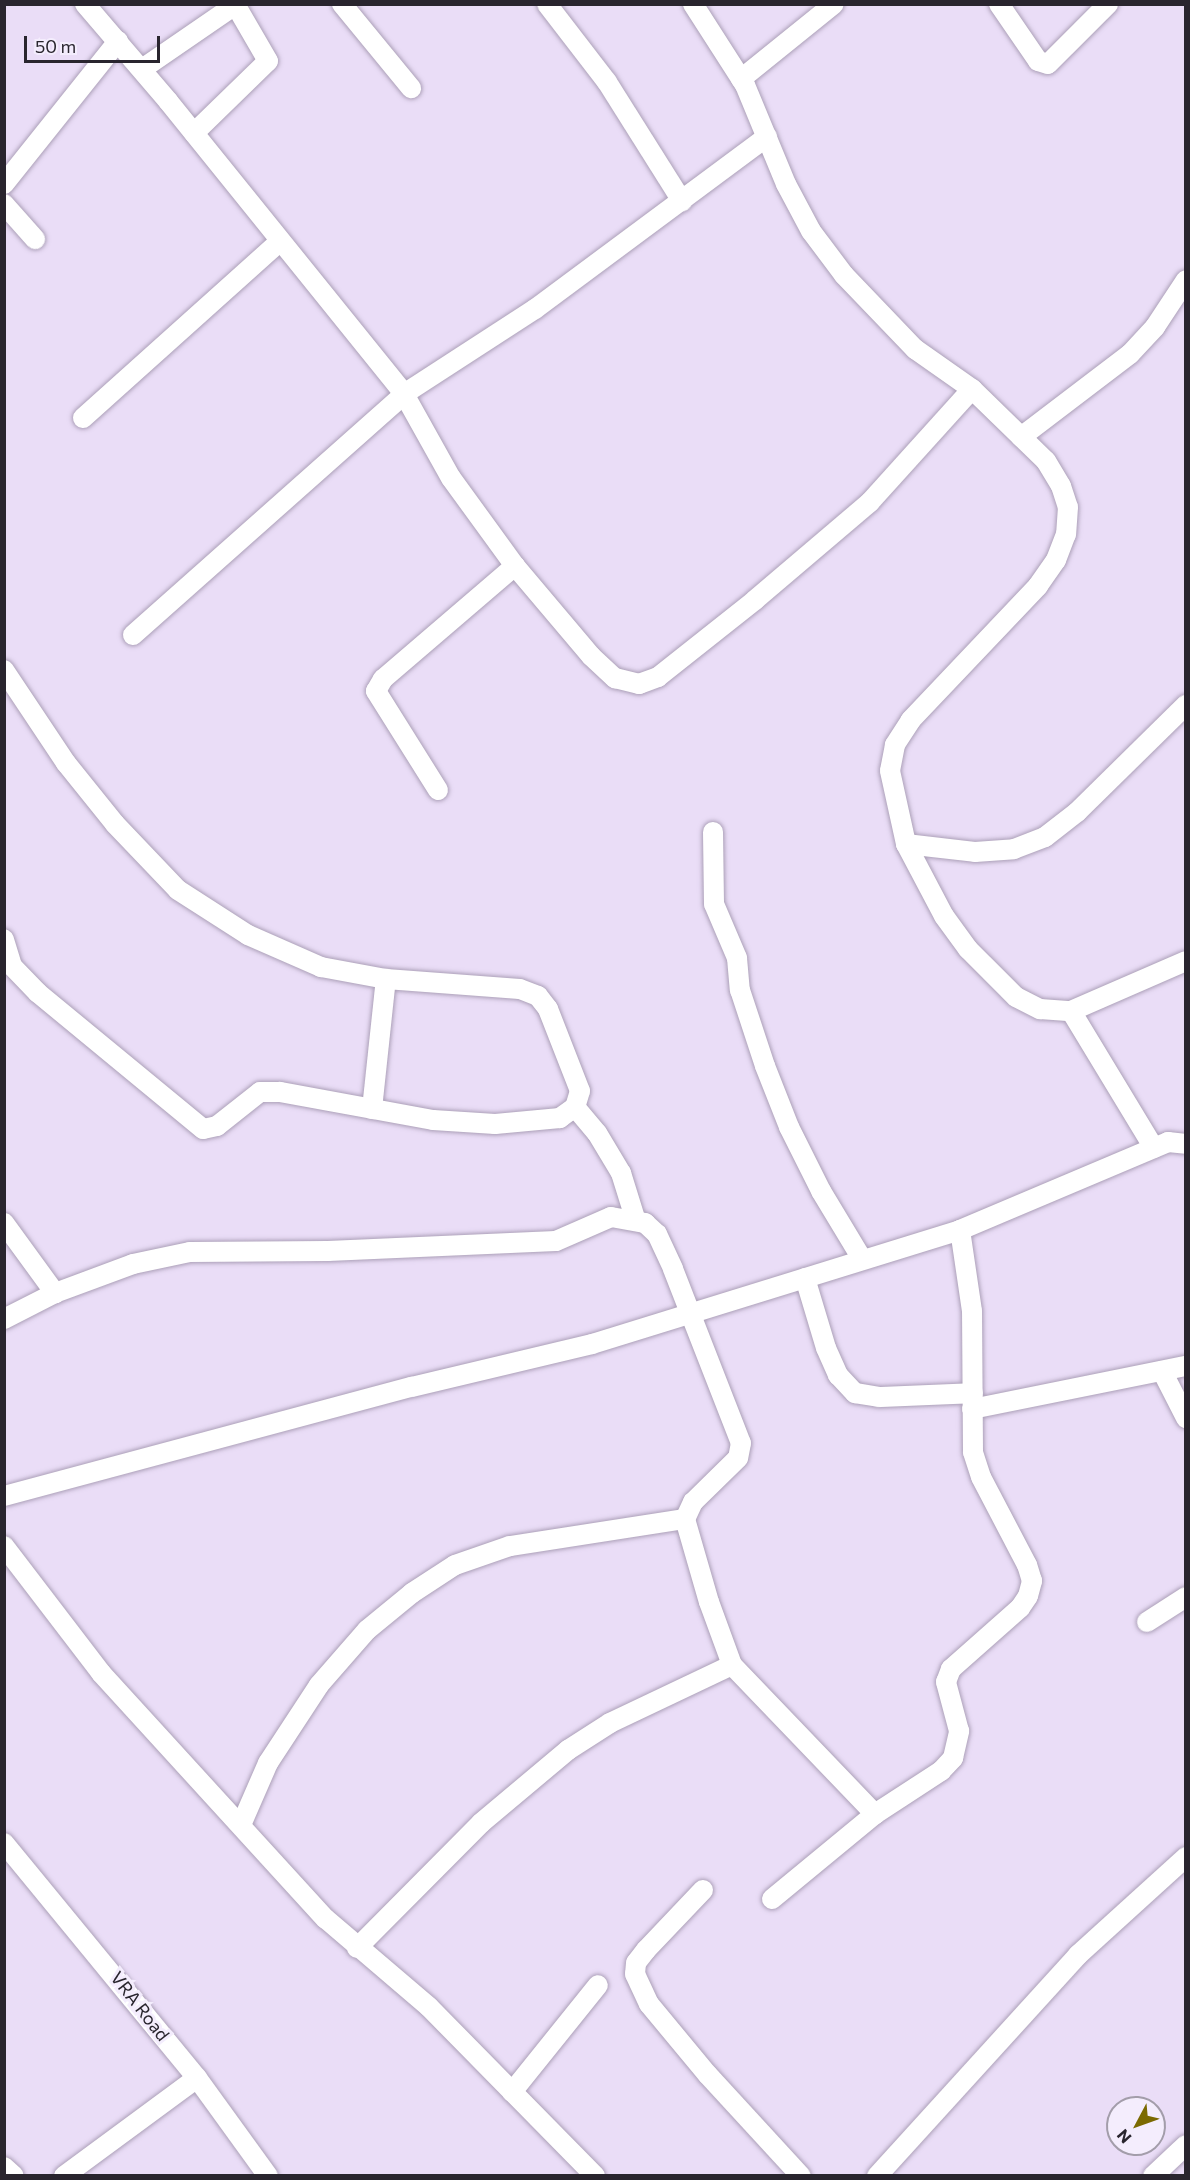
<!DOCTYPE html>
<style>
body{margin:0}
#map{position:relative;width:1190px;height:2180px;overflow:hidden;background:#eaddf7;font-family:Commissioner,sans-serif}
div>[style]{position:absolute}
.roads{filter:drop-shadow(0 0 2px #aca0b8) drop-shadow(0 0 2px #aca0b8)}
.minor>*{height:20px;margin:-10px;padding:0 10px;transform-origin:10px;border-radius:10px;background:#fff}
span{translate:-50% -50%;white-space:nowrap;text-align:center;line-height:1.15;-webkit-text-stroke:6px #f4edfd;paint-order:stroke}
.street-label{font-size:18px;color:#29252e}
.frame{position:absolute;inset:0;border:6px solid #29252e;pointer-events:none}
.north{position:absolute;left:1106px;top:2096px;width:60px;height:60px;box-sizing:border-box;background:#f4edfd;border:2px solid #a39daa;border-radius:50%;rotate:229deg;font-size:16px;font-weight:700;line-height:24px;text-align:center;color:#29252e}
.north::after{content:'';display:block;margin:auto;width:21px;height:27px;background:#7b6a02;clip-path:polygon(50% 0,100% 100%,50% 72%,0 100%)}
.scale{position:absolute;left:24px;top:36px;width:136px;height:27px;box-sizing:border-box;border:3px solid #29252e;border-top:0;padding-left:8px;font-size:18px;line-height:21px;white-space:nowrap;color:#29252e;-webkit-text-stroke:4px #f4edfd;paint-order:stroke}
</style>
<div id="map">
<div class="roads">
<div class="minor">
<div style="left:85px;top:4px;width:128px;rotate:49.4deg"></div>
<div style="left:168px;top:101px;width:376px;rotate:51.1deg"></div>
<div style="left:404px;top:394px;width:96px;rotate:60.8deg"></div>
<div style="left:451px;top:478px;width:109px;rotate:54deg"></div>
<div style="left:515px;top:566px;width:118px;rotate:49.8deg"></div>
<div style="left:591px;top:656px;width:33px;rotate:43deg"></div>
<div style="left:615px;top:678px;width:25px;rotate:14deg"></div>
<div style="left:639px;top:684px;width:20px;rotate:-20deg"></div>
<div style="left:658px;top:677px;width:124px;rotate:-38.4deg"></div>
<div style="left:755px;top:600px;width:151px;rotate:-40.4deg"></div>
<div style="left:870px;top:502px;width:152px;rotate:-47.9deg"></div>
<div style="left:342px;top:4px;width:109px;rotate:50.6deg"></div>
<div style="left:547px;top:4px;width:98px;rotate:52.4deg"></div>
<div style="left:607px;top:82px;width:141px;rotate:57.8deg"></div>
<div style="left:693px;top:4px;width:96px;rotate:57.3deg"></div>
<div style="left:745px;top:85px;width:107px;rotate:67.5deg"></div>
<div style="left:786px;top:184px;width:53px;rotate:62deg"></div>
<div style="left:811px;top:231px;width:55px;rotate:53.1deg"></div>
<div style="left:844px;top:275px;width:103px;rotate:46.2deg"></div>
<div style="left:915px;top:349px;width:70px;rotate:35.1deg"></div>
<div style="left:972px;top:389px;width:103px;rotate:44.2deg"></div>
<div style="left:1046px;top:461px;width:29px;rotate:59deg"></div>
<div style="left:1061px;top:486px;width:22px;rotate:72deg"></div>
<div style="left:1068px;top:507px;width:27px;rotate:94deg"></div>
<div style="left:1066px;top:534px;width:28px;rotate:111deg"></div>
<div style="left:1056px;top:560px;width:32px;rotate:125deg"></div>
<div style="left:1038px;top:586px;width:185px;rotate:133.5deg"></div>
<div style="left:911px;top:720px;width:30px;rotate:123deg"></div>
<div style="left:895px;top:745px;width:26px;rotate:101deg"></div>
<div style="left:890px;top:771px;width:75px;rotate:77.6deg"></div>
<div style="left:906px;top:844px;width:81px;rotate:62.2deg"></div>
<div style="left:944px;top:916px;width:41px;rotate:54deg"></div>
<div style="left:968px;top:949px;width:68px;rotate:45deg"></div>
<div style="left:1016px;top:997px;width:27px;rotate:27deg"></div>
<div style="left:1040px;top:1009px;width:31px;rotate:4deg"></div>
<div style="left:1071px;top:1011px;width:160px;rotate:58.8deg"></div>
<div style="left:999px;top:4px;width:69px;rotate:55.6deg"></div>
<div style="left:1038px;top:61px;width:10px;rotate:17deg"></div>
<div style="left:1048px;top:64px;width:85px;rotate:-45deg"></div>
<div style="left:142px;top:69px;width:113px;rotate:-34.5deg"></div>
<div style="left:741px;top:79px;width:119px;rotate:-38.9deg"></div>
<div style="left:194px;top:133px;width:103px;rotate:-44.2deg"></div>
<div style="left:268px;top:61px;width:66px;rotate:-120.1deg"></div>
<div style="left:4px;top:184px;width:183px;rotate:-51.4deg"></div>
<div style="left:4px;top:204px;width:47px;rotate:48.5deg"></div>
<div style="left:83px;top:418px;width:265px;rotate:-41.9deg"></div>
<div style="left:1021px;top:437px;width:137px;rotate:-37.3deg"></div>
<div style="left:1130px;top:354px;width:37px;rotate:-47deg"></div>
<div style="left:1155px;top:327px;width:56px;rotate:-56.6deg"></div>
<div style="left:133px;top:635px;width:363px;rotate:-41.6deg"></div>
<div style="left:404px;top:394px;width:156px;rotate:-33deg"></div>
<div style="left:535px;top:309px;width:289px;rotate:-36.6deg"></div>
<div style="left:4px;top:670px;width:112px;rotate:56.3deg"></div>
<div style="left:66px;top:763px;width:78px;rotate:51.2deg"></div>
<div style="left:115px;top:824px;width:91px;rotate:46.3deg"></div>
<div style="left:178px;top:890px;width:83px;rotate:32.7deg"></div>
<div style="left:248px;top:935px;width:80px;rotate:23.7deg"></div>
<div style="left:321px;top:967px;width:66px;rotate:10.5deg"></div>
<div style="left:386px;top:979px;width:134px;rotate:4.3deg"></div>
<div style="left:520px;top:989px;width:19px;rotate:21deg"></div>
<div style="left:538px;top:996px;width:16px;rotate:52deg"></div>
<div style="left:548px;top:1009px;width:88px;rotate:68.7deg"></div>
<div style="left:580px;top:1091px;width:17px;rotate:107deg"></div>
<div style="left:575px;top:1107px;width:19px;rotate:144deg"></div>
<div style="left:560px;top:1118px;width:65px;rotate:174.7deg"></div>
<div style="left:495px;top:1124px;width:62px;rotate:-176.3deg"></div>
<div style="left:433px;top:1120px;width:156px;rotate:-169.6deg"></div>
<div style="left:280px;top:1092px;width:20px;rotate:180deg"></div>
<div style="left:260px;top:1092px;width:55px;rotate:141.7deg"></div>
<div style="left:217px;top:1126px;width:14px;rotate:168deg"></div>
<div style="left:203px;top:1129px;width:214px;rotate:-140.5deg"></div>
<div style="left:38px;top:993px;width:37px;rotate:-134deg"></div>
<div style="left:12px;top:966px;width:28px;rotate:-107deg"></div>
<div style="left:438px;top:790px;width:117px;rotate:-122.1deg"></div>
<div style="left:376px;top:691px;width:14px;rotate:-60deg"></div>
<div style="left:383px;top:679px;width:174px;rotate:-40.6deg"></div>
<div style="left:713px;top:832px;width:72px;rotate:89.2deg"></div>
<div style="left:714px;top:904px;width:59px;rotate:66.9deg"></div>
<div style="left:737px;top:958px;width:32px;rotate:85deg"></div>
<div style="left:740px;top:990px;width:80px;rotate:71.8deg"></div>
<div style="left:765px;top:1066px;width:66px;rotate:68.5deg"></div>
<div style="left:789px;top:1127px;width:72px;rotate:63.4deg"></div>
<div style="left:821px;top:1191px;width:79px;rotate:58.9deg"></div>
<div style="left:906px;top:844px;width:69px;rotate:6.6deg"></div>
<div style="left:975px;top:852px;width:39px;rotate:-4deg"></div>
<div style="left:1014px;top:849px;width:33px;rotate:-21deg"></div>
<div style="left:1045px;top:837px;width:41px;rotate:-38deg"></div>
<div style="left:1077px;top:812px;width:153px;rotate:-44.5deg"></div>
<div style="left:1071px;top:1011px;width:125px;rotate:-23.5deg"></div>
<div style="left:575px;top:1107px;width:34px;rotate:50deg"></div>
<div style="left:597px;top:1133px;width:47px;rotate:59deg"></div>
<div style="left:621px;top:1173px;width:47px;rotate:72.7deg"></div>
<div style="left:372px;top:1109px;width:131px;rotate:-83.9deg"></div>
<div style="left:4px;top:1223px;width:87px;rotate:53.9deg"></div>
<div style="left:805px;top:1278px;width:73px;rotate:73.3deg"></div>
<div style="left:826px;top:1348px;width:30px;rotate:66deg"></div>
<div style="left:838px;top:1375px;width:25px;rotate:47deg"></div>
<div style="left:855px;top:1393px;width:24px;rotate:9deg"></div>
<div style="left:879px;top:1397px;width:94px;rotate:-2.4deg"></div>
<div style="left:4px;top:1319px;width:57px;rotate:-27deg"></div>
<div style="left:55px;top:1293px;width:83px;rotate:-20.4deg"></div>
<div style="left:133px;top:1264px;width:58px;rotate:-11.9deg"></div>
<div style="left:190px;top:1252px;width:138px;rotate:-0.4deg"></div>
<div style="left:328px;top:1251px;width:228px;rotate:-2.5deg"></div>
<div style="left:556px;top:1241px;width:60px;rotate:-23.6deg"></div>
<div style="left:611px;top:1217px;width:35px;rotate:10deg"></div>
<div style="left:645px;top:1223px;width:16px;rotate:43deg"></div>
<div style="left:657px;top:1234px;width:38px;rotate:65deg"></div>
<div style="left:673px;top:1269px;width:187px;rotate:68.7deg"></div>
<div style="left:741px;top:1443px;width:15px;rotate:101deg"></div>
<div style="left:738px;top:1458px;width:63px;rotate:135.6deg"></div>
<div style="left:693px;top:1502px;width:19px;rotate:115deg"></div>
<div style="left:685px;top:1519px;width:86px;rotate:73.9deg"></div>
<div style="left:709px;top:1602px;width:67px;rotate:69.9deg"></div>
<div style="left:732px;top:1665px;width:207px;rotate:46.2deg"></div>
<div style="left:1162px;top:1371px;width:53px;rotate:62.9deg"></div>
<div style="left:972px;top:1409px;width:218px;rotate:-11.4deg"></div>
<div style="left:4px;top:1496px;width:422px;rotate:-15deg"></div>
<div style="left:412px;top:1387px;width:185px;rotate:-13.4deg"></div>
<div style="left:592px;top:1344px;width:385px;rotate:-17.2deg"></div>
<div style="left:960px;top:1230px;width:226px;rotate:-22.9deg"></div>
<div style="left:1168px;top:1142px;width:18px;rotate:6deg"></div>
<div style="left:4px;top:1546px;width:160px;rotate:52.6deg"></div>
<div style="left:101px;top:1673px;width:333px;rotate:47.6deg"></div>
<div style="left:326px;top:1919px;width:135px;rotate:40.5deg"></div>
<div style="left:429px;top:2007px;width:237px;rotate:45.5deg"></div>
<div style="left:1147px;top:1622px;width:46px;rotate:-32.7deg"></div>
<div style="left:241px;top:1825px;width:68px;rotate:-66.5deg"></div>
<div style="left:268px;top:1763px;width:93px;rotate:-56.8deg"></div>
<div style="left:319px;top:1685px;width:73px;rotate:-48.9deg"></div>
<div style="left:367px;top:1630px;width:58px;rotate:-39.4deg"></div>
<div style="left:412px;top:1593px;width:51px;rotate:-33.1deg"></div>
<div style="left:455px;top:1565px;width:58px;rotate:-19.1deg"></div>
<div style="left:510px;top:1546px;width:177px;rotate:-8.8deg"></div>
<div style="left:4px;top:1843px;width:304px;rotate:50.6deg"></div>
<div style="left:197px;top:2078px;width:121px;rotate:54.1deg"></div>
<div style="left:703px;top:1890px;width:83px;rotate:133.5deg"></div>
<div style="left:646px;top:1950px;width:16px;rotate:128deg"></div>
<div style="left:636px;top:1963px;width:11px;rotate:95deg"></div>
<div style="left:635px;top:1974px;width:33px;rotate:65deg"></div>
<div style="left:649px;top:2004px;width:92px;rotate:50.3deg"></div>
<div style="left:708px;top:2075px;width:137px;rotate:47.4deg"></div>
<div style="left:772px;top:1899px;width:134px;rotate:-39.5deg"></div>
<div style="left:875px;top:1814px;width:79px;rotate:-33.1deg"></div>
<div style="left:941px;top:1771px;width:18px;rotate:-47deg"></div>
<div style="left:953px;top:1758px;width:28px;rotate:-77deg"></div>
<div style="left:959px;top:1731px;width:51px;rotate:-104.9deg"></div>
<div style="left:946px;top:1682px;width:14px;rotate:-69deg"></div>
<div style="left:951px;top:1669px;width:92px;rotate:-41.5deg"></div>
<div style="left:1020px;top:1608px;width:14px;rotate:-56deg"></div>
<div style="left:1028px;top:1596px;width:16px;rotate:-75deg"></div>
<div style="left:1032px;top:1581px;width:17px;rotate:-107deg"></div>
<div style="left:1027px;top:1565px;width:99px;rotate:-117.6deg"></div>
<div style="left:981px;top:1477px;width:26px;rotate:-108deg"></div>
<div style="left:973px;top:1452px;width:141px;rotate:-90.4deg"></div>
<div style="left:972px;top:1311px;width:82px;rotate:-98.4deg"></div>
<div style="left:357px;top:1948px;width:176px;rotate:-45.2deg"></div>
<div style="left:481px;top:1823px;width:114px;rotate:-40deg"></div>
<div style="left:568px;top:1750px;width:50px;rotate:-32.7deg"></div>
<div style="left:610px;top:1723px;width:135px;rotate:-25.4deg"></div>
<div style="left:512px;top:2092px;width:137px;rotate:-51.2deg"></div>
<div style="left:4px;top:2167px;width:13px;rotate:42deg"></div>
<div style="left:64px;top:2176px;width:165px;rotate:-36.4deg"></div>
<div style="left:877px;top:2176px;width:299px;rotate:-47.7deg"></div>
<div style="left:1078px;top:1955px;width:146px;rotate:-42.2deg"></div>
<div style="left:1153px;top:2176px;width:45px;rotate:-43.2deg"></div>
</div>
</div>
<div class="street-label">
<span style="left:140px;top:2006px;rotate:52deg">VRA Road</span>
</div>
<div class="frame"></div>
<div class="north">N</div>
<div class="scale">50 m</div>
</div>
